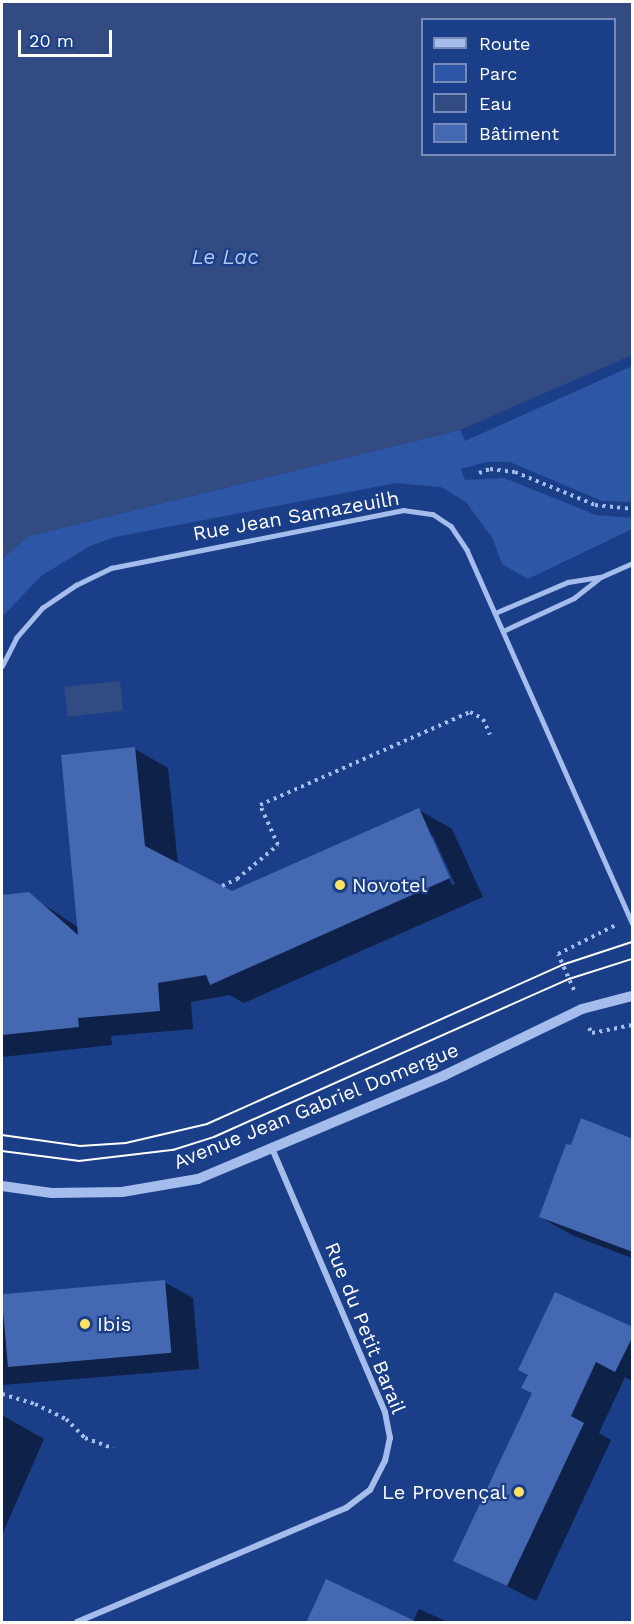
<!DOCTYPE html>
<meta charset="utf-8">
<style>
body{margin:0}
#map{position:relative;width:634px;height:1624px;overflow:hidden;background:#1b3e89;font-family:"Work Sans",sans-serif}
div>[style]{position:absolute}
.green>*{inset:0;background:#2e56a7}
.water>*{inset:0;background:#324b83;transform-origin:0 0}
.shadow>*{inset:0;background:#0007}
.building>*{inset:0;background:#4468b2;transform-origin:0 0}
.path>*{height:4px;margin-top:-2px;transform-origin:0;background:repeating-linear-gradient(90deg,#a5bdec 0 3px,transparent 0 7.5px)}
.service>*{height:4.5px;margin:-2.25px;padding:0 2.25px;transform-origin:2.25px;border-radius:2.25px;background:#a5bdec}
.minor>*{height:6px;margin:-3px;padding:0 3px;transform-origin:3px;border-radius:3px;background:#a5bdec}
.tertiary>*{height:10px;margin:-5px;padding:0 5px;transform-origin:5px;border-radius:5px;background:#a5bdec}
.tram>*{height:1.5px;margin:-0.75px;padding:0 0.75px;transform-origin:0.75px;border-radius:0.75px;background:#fff}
.dots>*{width:16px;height:16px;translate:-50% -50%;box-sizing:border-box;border:3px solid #1b3e89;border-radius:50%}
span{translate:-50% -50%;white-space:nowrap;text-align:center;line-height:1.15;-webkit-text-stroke:4.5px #1b3e89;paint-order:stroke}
.street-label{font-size:20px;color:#fff}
.poi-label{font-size:20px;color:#fff}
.left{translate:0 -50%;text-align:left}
.right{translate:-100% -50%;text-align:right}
.water-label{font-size:21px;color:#b1c7f4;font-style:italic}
.frame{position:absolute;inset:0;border:3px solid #fff;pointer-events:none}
.legend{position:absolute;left:421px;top:18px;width:195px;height:138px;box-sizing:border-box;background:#1b3e89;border:2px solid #768bb8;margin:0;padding:8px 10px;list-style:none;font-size:18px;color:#fff}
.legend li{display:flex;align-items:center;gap:12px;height:30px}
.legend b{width:30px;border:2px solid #768bb8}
.scale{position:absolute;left:18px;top:30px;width:94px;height:27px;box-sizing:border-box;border:3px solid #fff;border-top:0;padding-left:8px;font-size:18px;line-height:21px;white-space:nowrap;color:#fff;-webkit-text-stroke:4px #1b3e89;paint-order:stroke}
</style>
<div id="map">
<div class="green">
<div style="clip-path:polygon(632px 366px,632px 502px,602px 501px,510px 462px,486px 462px,461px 469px,465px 480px,504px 478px,596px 515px,632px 518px,632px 529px,528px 579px,502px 564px,493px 539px,466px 502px,441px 487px,396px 483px,115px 537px,90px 546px,41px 576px,2px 617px,2px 559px,29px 536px,460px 430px,465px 441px)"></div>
</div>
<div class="water">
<div style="clip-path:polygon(evenodd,2px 2px,632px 2px,632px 355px,460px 430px,29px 536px,2px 559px,2px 2px,422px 20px,614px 20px,614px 154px,422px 154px,422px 20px)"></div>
<div style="left:120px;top:681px;width:30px;height:56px;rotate:84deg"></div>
</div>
<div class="shadow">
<div style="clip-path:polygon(evenodd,135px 749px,168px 768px,178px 864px,232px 893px,419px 810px,452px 829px,483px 897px,244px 1003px,230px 995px,191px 1002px,193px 1029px,111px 1036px,112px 1045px,2px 1057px,2px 896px,28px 894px,79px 928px,135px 749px,430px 836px,433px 836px,455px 884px,452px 885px,430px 836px)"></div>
<div style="clip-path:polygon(632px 1141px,632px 1258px,574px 1236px,540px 1217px)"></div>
<div style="clip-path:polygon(164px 1282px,193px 1298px,199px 1369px,2px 1385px,2px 1297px)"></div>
<div style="clip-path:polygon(632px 1329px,632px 1381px,625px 1377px,599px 1433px,611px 1440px,536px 1601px,455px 1560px,534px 1393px)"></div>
<div style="clip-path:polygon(2px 1415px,44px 1439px,2px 1535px)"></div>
<div style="clip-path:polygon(419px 1609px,448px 1622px,308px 1622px,413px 1621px)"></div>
</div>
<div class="building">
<div style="clip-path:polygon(135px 747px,145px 846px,232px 891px,419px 808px,450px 878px,210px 985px,206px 975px,158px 983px,160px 1011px,78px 1018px,79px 1027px,2px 1035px,2px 895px,29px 892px,78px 935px,61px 755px)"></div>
<div style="clip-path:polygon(581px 1118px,633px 1139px,633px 1252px,539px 1217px,566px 1144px,571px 1145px)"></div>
<div style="left:165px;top:1280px;width:73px;height:164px;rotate:85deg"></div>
<div style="clip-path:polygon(555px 1292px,633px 1327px,633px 1336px,615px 1372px,596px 1362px,571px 1416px,584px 1423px,507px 1586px,453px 1561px,532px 1393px,521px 1388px,528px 1375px,518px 1370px)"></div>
<div style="clip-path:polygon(326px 1579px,419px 1623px,306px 1623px)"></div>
</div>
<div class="path">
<div style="left:479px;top:473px;width:12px;rotate:-20deg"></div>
<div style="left:490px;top:469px;width:25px;rotate:7deg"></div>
<div style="left:515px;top:472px;width:87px;rotate:22.4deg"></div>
<div style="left:595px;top:505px;width:37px;rotate:6deg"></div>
<div style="left:222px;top:886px;width:17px;rotate:-25deg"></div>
<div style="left:237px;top:879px;width:53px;rotate:-39.7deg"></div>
<div style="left:278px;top:845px;width:44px;rotate:-114.2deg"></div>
<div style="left:260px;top:805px;width:230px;rotate:-23.9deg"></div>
<div style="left:470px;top:712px;width:15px;rotate:28deg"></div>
<div style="left:483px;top:719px;width:17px;rotate:66deg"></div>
<div style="left:574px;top:990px;width:39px;rotate:-114deg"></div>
<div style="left:558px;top:954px;width:63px;rotate:-26.6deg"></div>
<div style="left:589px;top:1028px;width:6px;rotate:59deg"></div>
<div style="left:592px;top:1033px;width:41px;rotate:-11.3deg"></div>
<div style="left:2px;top:1394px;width:34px;rotate:17deg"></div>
<div style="left:35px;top:1404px;width:34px;rotate:26deg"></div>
<div style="left:66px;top:1419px;width:27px;rotate:45deg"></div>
<div style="left:85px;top:1438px;width:30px;rotate:20deg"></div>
</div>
<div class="service">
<div style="left:495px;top:613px;width:79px;rotate:-23deg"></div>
<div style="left:568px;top:582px;width:33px;rotate:-9deg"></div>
<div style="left:601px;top:577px;width:34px;rotate:-24deg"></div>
<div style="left:503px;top:631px;width:78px;rotate:-24.9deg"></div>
<div style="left:574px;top:598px;width:31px;rotate:-38deg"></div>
<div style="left:2px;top:666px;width:31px;rotate:-63deg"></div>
<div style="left:16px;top:638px;width:40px;rotate:-49deg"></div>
<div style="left:42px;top:608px;width:41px;rotate:-34.1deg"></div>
<div style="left:76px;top:585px;width:39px;rotate:-26deg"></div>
<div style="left:111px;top:568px;width:298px;rotate:-11.2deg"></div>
<div style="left:403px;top:510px;width:30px;rotate:8deg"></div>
<div style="left:433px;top:514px;width:22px;rotate:34deg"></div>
<div style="left:451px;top:526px;width:29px;rotate:56deg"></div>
<div style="left:467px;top:550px;width:408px;rotate:66.1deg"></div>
</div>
<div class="minor">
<div style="left:77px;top:1622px;width:292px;rotate:-23deg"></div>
<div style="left:346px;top:1508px;width:30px;rotate:-37deg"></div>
<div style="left:370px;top:1490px;width:33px;rotate:-63deg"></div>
<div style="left:385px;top:1461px;width:24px;rotate:-78deg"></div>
<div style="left:390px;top:1438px;width:26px;rotate:-101deg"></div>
<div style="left:385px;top:1412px;width:287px;rotate:-113.2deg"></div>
</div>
<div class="tertiary">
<div style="left:2px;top:1186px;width:50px;rotate:8deg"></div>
<div style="left:52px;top:1193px;width:70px;rotate:-0.8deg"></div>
<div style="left:122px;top:1192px;width:77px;rotate:-9.7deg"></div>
<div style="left:198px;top:1179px;width:268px;rotate:-22.8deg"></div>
<div style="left:445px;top:1075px;width:152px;rotate:-25.7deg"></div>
<div style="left:582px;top:1009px;width:52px;rotate:-14.6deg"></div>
</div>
<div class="tram">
<div style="left:2px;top:1135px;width:79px;rotate:8deg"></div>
<div style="left:80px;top:1146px;width:46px;rotate:-3.7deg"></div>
<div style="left:126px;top:1143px;width:83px;rotate:-13.2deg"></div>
<div style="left:207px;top:1124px;width:389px;rotate:-24.1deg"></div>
<div style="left:562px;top:965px;width:74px;rotate:-18.2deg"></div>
<div style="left:2px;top:1151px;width:78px;rotate:7.4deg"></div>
<div style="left:79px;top:1161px;width:95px;rotate:-6.7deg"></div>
<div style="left:173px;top:1150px;width:43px;rotate:-17.6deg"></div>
<div style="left:214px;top:1137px;width:389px;rotate:-24deg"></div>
<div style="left:569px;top:979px;width:66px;rotate:-17.6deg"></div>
</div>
<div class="dots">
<div style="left:340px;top:885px;background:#fde362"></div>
<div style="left:85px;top:1324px;background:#fde362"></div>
<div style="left:519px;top:1492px;background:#fde362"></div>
</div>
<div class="street-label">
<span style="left:296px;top:516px;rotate:-10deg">Rue Jean Samazeuilh</span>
<span style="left:316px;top:1106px;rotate:-22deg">Avenue Jean Gabriel Domergue</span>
<span style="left:365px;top:1328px;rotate:68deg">Rue du Petit Barail</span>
</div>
<div class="poi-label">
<span class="left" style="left:352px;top:885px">Novotel</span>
<span class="left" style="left:97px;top:1324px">Ibis</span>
<span class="right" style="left:507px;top:1492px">Le Provençal</span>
</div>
<div class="water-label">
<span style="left:225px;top:257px">Le Lac</span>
</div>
<div class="frame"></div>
<ul class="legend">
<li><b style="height:8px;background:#a5bdec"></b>Route</li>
<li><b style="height:16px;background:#2e56a7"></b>Parc</li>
<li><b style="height:16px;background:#324b83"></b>Eau</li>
<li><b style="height:16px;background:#4468b2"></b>Bâtiment</li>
</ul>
<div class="scale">20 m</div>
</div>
